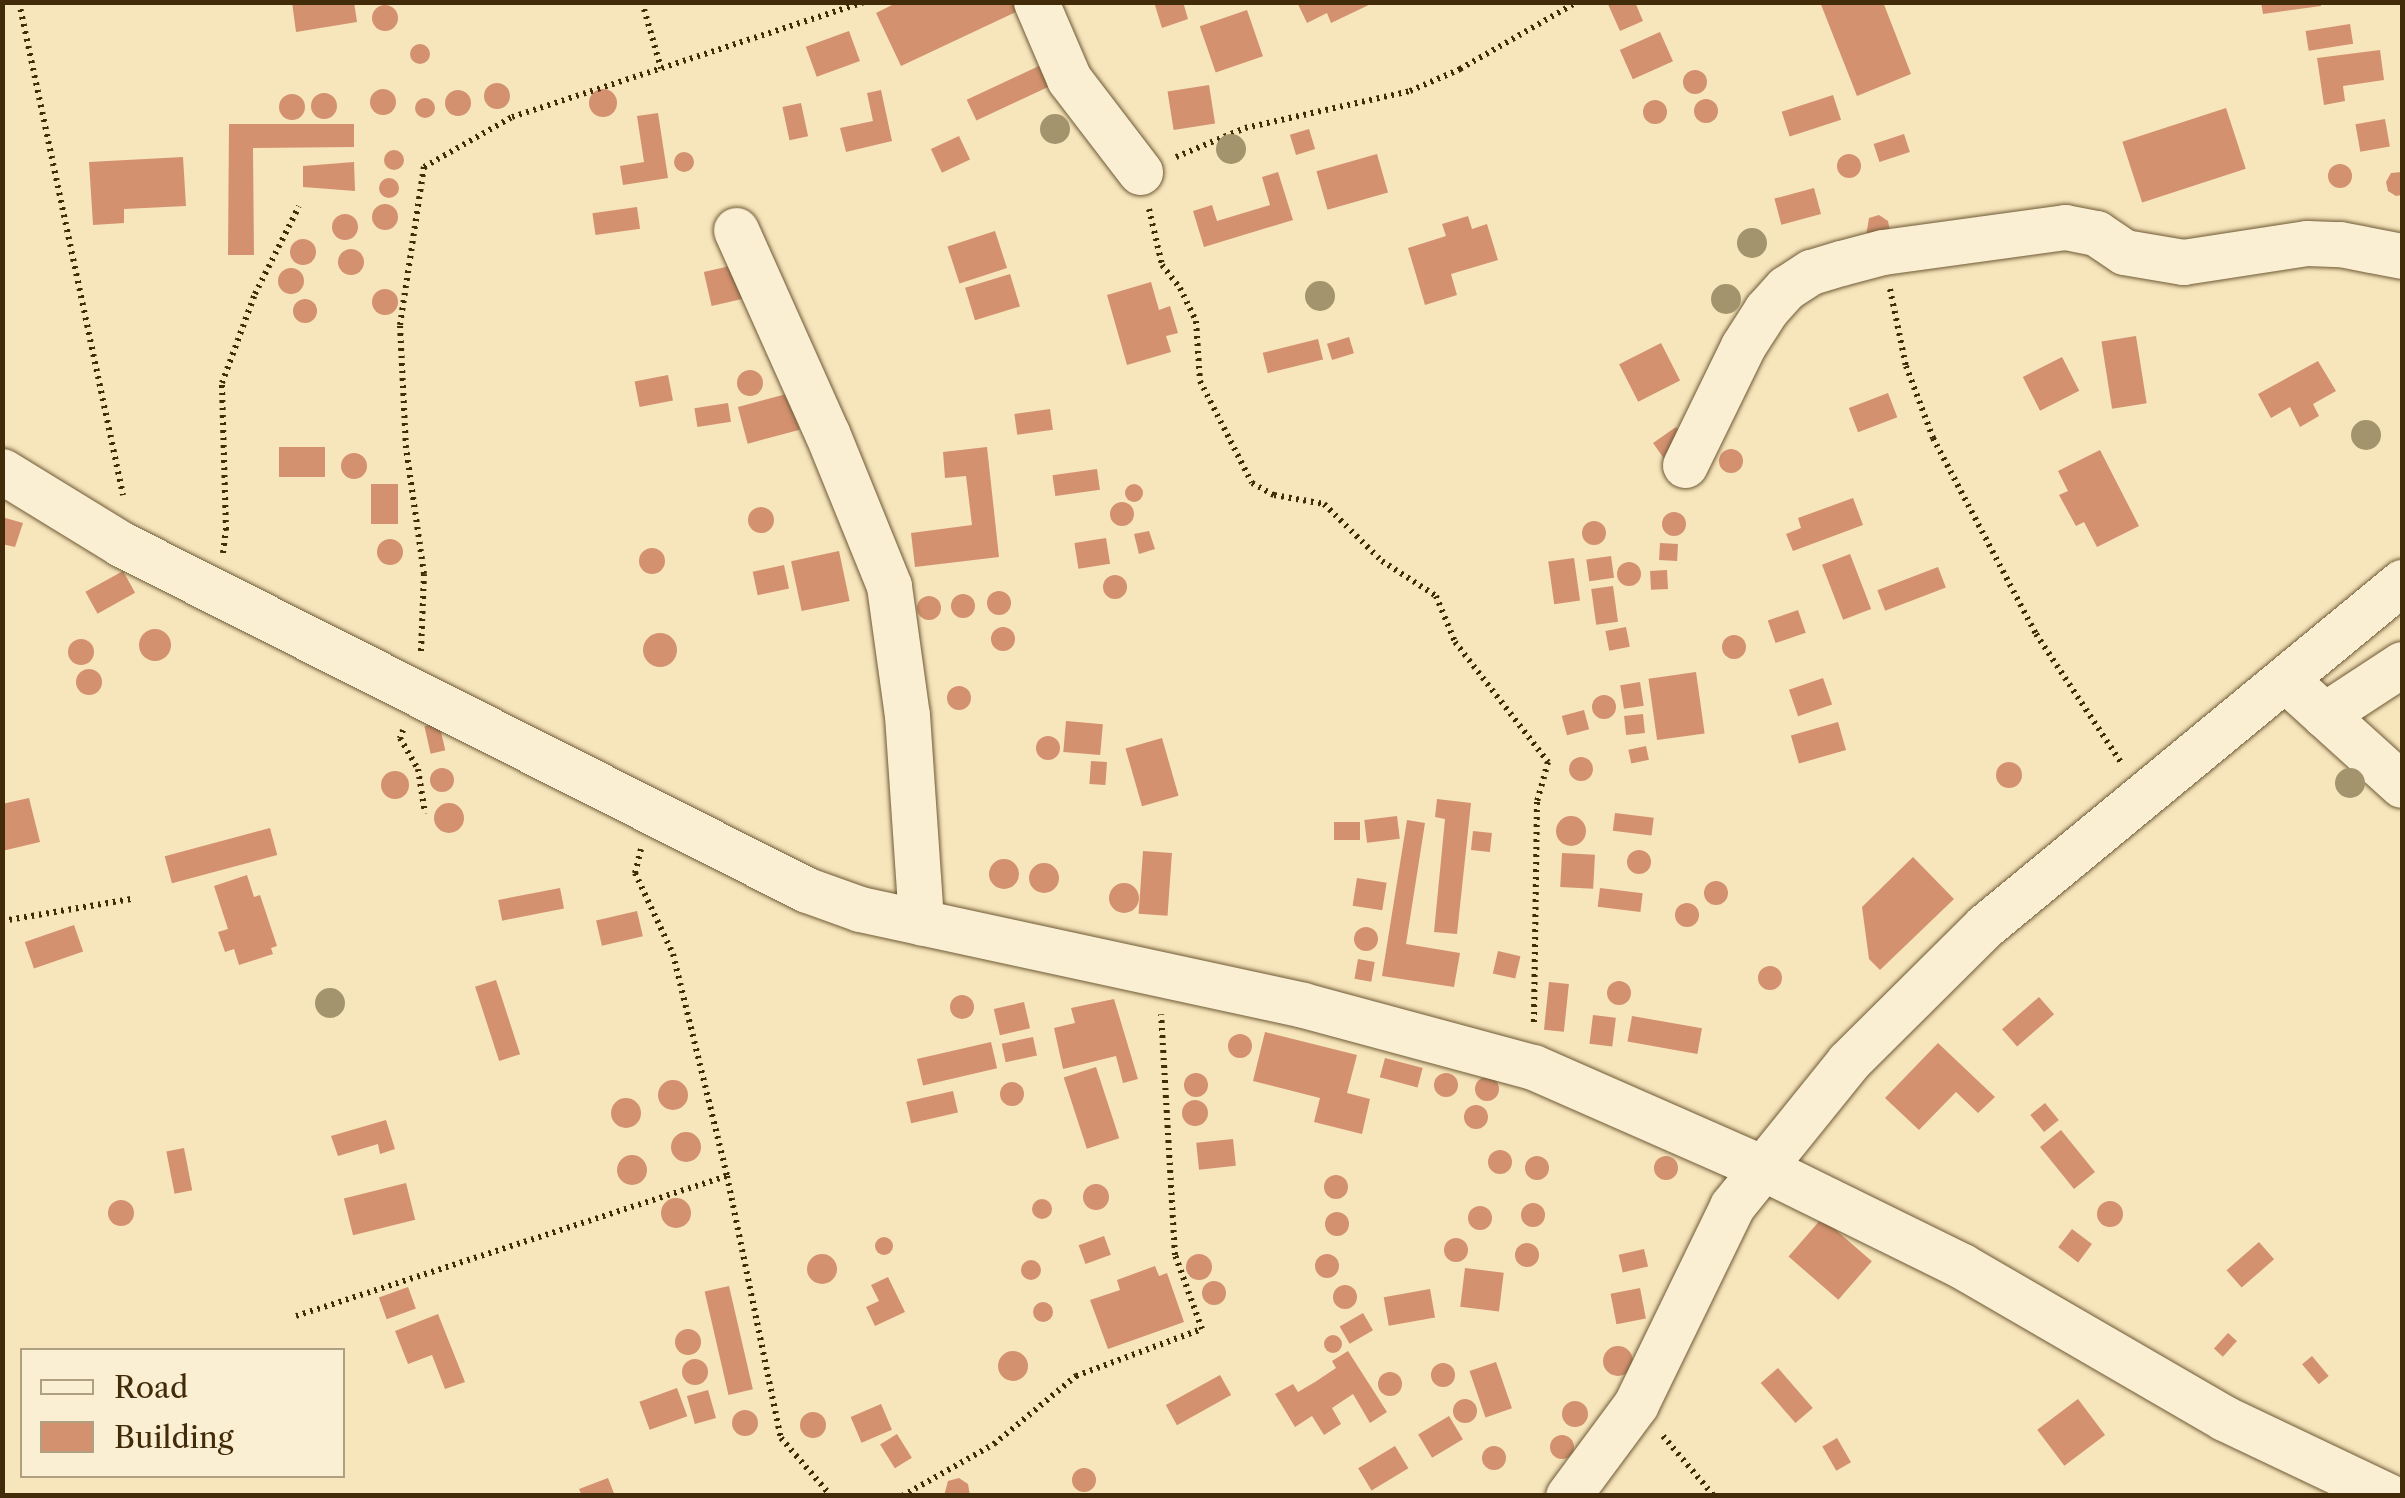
<!DOCTYPE html>
<style>
body{margin:0}
#map{position:relative;width:2405px;height:1498px;overflow:hidden;background:#f7e5bc;font-family:"Libre Caslon Text",serif}
div>[style]{position:absolute}
.building>*{inset:0;background:#d39170;transform-origin:0 0}
.round{border-radius:50%}
.path>*{height:6px;margin-top:-3px;transform-origin:0;background:repeating-linear-gradient(90deg,#412b08 0 2.5px,transparent 0 7.5px)}
.roads{filter:drop-shadow(0 0 2px #6e5a35) drop-shadow(0 0 2px #6e5a35)}
.minor>*{height:45px;margin:-22.5px;padding:0 22.5px;transform-origin:22.5px;border-radius:22.5px;background:#faeed3}
.trees>*{width:30px;height:30px;margin:-15px;border-radius:50%;background:#a3946d}
span{translate:-50% -50%;white-space:nowrap;text-align:center;line-height:1.15;-webkit-text-stroke:9px #faeed3;paint-order:stroke}
.frame{position:absolute;inset:0;border:5px solid #412b08;pointer-events:none}
.legend{position:absolute;left:20px;top:1348px;width:325px;height:130px;box-sizing:border-box;background:#faeed3;border:2px solid #b0a082;margin:0;padding:12px 18px;list-style:none;font-size:30px;color:#412b08}
.legend li{display:flex;align-items:center;gap:20px;height:50px}
.legend b{width:50px;border:2px solid #b0a082}
</style>
<div id="map">
<div class="building">
<div style="clip-path:polygon(292px 2px,354px 2px,357px 22px,296px 32px)"></div>
<div style="clip-path:polygon(898px 2px,1019px 2px,1022px 9px,901px 66px,876px 13px)"></div>
<div style="clip-path:polygon(1154px 2px,1183px 2px,1188px 19px,1162px 28px)"></div>
<div style="clip-path:polygon(1297px 2px,1375px 2px,1331px 23px,1327px 13px,1307px 23px)"></div>
<div style="clip-path:polygon(1607px 2px,1635px 2px,1643px 21px,1620px 31px)"></div>
<div style="clip-path:polygon(1820px 2px,1883px 2px,1911px 74px,1857px 96px)"></div>
<div style="clip-path:polygon(2261px 2px,2321px 2px,2321px 6px,2263px 14px)"></div>
<div class="round" style="left:372px;top:5px;width:26px;height:26px"></div>
<div style="left:1247px;top:10px;width:49px;height:50px;rotate:71deg"></div>
<div style="left:2350px;top:24px;width:20px;height:45px;rotate:81deg"></div>
<div style="left:849px;top:31px;width:32px;height:46px;rotate:70deg"></div>
<div style="left:1660px;top:32px;width:32px;height:44px;rotate:66deg"></div>
<div class="round" style="left:410px;top:44px;width:20px;height:20px"></div>
<div style="clip-path:polygon(2380px 50px,2384px 80px,2343px 86px,2345px 101px,2324px 105px,2317px 58px)"></div>
<div style="left:1041px;top:65px;width:23px;height:82px;rotate:65deg"></div>
<div class="round" style="left:1683px;top:70px;width:24px;height:24px"></div>
<div class="round" style="left:484px;top:83px;width:26px;height:26px"></div>
<div style="left:1209px;top:85px;width:39px;height:42px;rotate:81deg"></div>
<div class="round" style="left:589px;top:89px;width:28px;height:28px"></div>
<div class="round" style="left:370px;top:89px;width:26px;height:26px"></div>
<div style="clip-path:polygon(881px 90px,892px 141px,846px 152px,840px 128px,873px 121px,867px 93px)"></div>
<div class="round" style="left:445px;top:90px;width:26px;height:26px"></div>
<div class="round" style="left:311px;top:93px;width:26px;height:26px"></div>
<div class="round" style="left:279px;top:94px;width:26px;height:26px"></div>
<div style="left:1833px;top:95px;width:26px;height:54px;rotate:72deg"></div>
<div class="round" style="left:415px;top:98px;width:20px;height:20px"></div>
<div class="round" style="left:1694px;top:99px;width:24px;height:24px"></div>
<div class="round" style="left:1643px;top:100px;width:24px;height:24px"></div>
<div style="left:801px;top:103px;width:34px;height:19px;rotate:78deg"></div>
<div style="left:2226px;top:108px;width:64px;height:109px;rotate:72deg"></div>
<div style="clip-path:polygon(658px 113px,668px 178px,623px 185px,620px 166px,644px 162px,637px 116px)"></div>
<div style="left:2385px;top:119px;width:28px;height:30px;rotate:80deg"></div>
<div style="clip-path:polygon(229px 124px,354px 124px,354px 147px,253px 148px,254px 255px,228px 255px)"></div>
<div style="left:1309px;top:129px;width:21px;height:20px;rotate:73deg"></div>
<div style="left:1904px;top:134px;width:19px;height:32px;rotate:72deg"></div>
<div style="left:959px;top:136px;width:26px;height:31px;rotate:65deg"></div>
<div class="round" style="left:384px;top:150px;width:20px;height:20px"></div>
<div class="round" style="left:674px;top:152px;width:20px;height:20px"></div>
<div class="round" style="left:1837px;top:154px;width:24px;height:24px"></div>
<div style="left:1377px;top:154px;width:40px;height:63px;rotate:74deg"></div>
<div style="clip-path:polygon(183px 157px,186px 206px,124px 209px,124px 223px,93px 225px,89px 162px)"></div>
<div style="clip-path:polygon(354px 162px,355px 191px,303px 187px,303px 166px)"></div>
<div class="round" style="left:2328px;top:164px;width:24px;height:24px"></div>
<div style="clip-path:polygon(1278px 172px,1293px 220px,1204px 247px,1193px 211px,1212px 205px,1217px 221px,1270px 205px,1262px 177px)"></div>
<div style="clip-path:polygon(2402px 172px,2402px 195px,2396px 196px,2388px 191px,2386px 182px,2391px 173px)"></div>
<div class="round" style="left:379px;top:178px;width:20px;height:20px"></div>
<div style="left:1814px;top:188px;width:27px;height:41px;rotate:75deg"></div>
<div class="round" style="left:372px;top:204px;width:26px;height:26px"></div>
<div style="left:637px;top:207px;width:22px;height:45px;rotate:82deg"></div>
<div class="round" style="left:332px;top:214px;width:26px;height:26px"></div>
<div style="clip-path:polygon(1879px 215px,1888px 221px,1890px 231px,1866px 236px,1869px 218px)"></div>
<div style="clip-path:polygon(1468px 216px,1472px 229px,1487px 224px,1498px 260px,1451px 274px,1457px 295px,1425px 305px,1408px 248px,1446px 236px,1442px 224px)"></div>
<div style="left:995px;top:231px;width:39px;height:50px;rotate:72deg"></div>
<div class="round" style="left:290px;top:239px;width:26px;height:26px"></div>
<div class="round" style="left:338px;top:249px;width:26px;height:26px"></div>
<div style="left:734px;top:265px;width:35px;height:31px;rotate:77deg"></div>
<div class="round" style="left:278px;top:268px;width:26px;height:26px"></div>
<div style="left:1010px;top:274px;width:34px;height:47px;rotate:73deg"></div>
<div style="clip-path:polygon(1151px 282px,1159px 310px,1170px 306px,1178px 333px,1166px 336px,1171px 352px,1127px 365px,1107px 295px)"></div>
<div class="round" style="left:372px;top:289px;width:26px;height:26px"></div>
<div class="round" style="left:293px;top:299px;width:24px;height:24px"></div>
<div style="left:2136px;top:336px;width:68px;height:35px;rotate:81deg"></div>
<div style="left:1349px;top:337px;width:17px;height:23px;rotate:73deg"></div>
<div style="left:1318px;top:339px;width:21px;height:57px;rotate:76deg"></div>
<div style="left:1661px;top:343px;width:42px;height:47px;rotate:63deg"></div>
<div style="left:2062px;top:357px;width:38px;height:44px;rotate:63deg"></div>
<div style="clip-path:polygon(2318px 361px,2336px 391px,2313px 404px,2319px 416px,2300px 427px,2290px 407px,2271px 418px,2258px 394px)"></div>
<div class="round" style="left:737px;top:370px;width:26px;height:26px"></div>
<div style="left:668px;top:375px;width:26px;height:34px;rotate:79deg"></div>
<div style="left:790px;top:393px;width:38px;height:54px;rotate:75deg"></div>
<div style="left:1888px;top:393px;width:26px;height:42px;rotate:69deg"></div>
<div style="left:728px;top:403px;width:19px;height:34px;rotate:81deg"></div>
<div style="left:1050px;top:409px;width:21px;height:36px;rotate:82deg"></div>
<div style="left:1676px;top:427px;width:21px;height:28px;rotate:55deg"></div>
<div style="left:279px;top:447px;width:46px;height:30px"></div>
<div style="clip-path:polygon(987px 447px,999px 557px,915px 567px,911px 533px,972px 525px,966px 476px,945px 478px,943px 452px)"></div>
<div class="round" style="left:1719px;top:449px;width:24px;height:24px"></div>
<div style="clip-path:polygon(2100px 450px,2139px 526px,2097px 547px,2084px 522px,2076px 526px,2059px 495px,2068px 491px,2058px 471px)"></div>
<div class="round" style="left:341px;top:453px;width:26px;height:26px"></div>
<div style="left:1097px;top:469px;width:21px;height:45px;rotate:82deg"></div>
<div style="left:371px;top:484px;width:27px;height:40px"></div>
<div class="round" style="left:1125px;top:484px;width:18px;height:18px"></div>
<div style="clip-path:polygon(1853px 498px,1863px 525px,1793px 551px,1786px 534px,1801px 528px,1798px 518px)"></div>
<div class="round" style="left:1110px;top:502px;width:24px;height:24px"></div>
<div class="round" style="left:748px;top:507px;width:26px;height:26px"></div>
<div class="round" style="left:1662px;top:512px;width:24px;height:24px"></div>
<div style="clip-path:polygon(2px 517px,23px 523px,15px 547px,2px 544px)"></div>
<div class="round" style="left:1582px;top:521px;width:24px;height:24px"></div>
<div style="clip-path:polygon(1149px 531px,1155px 549px,1139px 554px,1134px 534px)"></div>
<div style="left:1106px;top:538px;width:26px;height:32px;rotate:81deg"></div>
<div class="round" style="left:377px;top:539px;width:26px;height:26px"></div>
<div style="left:1660px;top:543px;width:18px;height:17px;rotate:3deg"></div>
<div class="round" style="left:639px;top:548px;width:26px;height:26px"></div>
<div style="left:839px;top:551px;width:51px;height:49px;rotate:78deg"></div>
<div style="left:1850px;top:554px;width:59px;height:30px;rotate:69deg"></div>
<div style="left:1611px;top:556px;width:22px;height:25px;rotate:82deg"></div>
<div style="left:1574px;top:558px;width:43px;height:26px;rotate:82deg"></div>
<div class="round" style="left:1617px;top:562px;width:24px;height:24px"></div>
<div style="left:784px;top:565px;width:24px;height:32px;rotate:78deg"></div>
<div style="left:1938px;top:567px;width:22px;height:65px;rotate:69deg"></div>
<div style="left:1667px;top:570px;width:19px;height:17px;rotate:87deg"></div>
<div style="left:123px;top:571px;width:25px;height:43px;rotate:61deg"></div>
<div class="round" style="left:1103px;top:575px;width:24px;height:24px"></div>
<div style="left:1613px;top:586px;width:36px;height:22px;rotate:82deg"></div>
<div class="round" style="left:987px;top:591px;width:24px;height:24px"></div>
<div class="round" style="left:951px;top:594px;width:24px;height:24px"></div>
<div class="round" style="left:917px;top:596px;width:24px;height:24px"></div>
<div style="left:1798px;top:610px;width:24px;height:32px;rotate:71deg"></div>
<div style="left:1626px;top:627px;width:20px;height:21px;rotate:79deg"></div>
<div class="round" style="left:991px;top:627px;width:24px;height:24px"></div>
<div class="round" style="left:139px;top:629px;width:32px;height:32px"></div>
<div class="round" style="left:643px;top:633px;width:34px;height:34px"></div>
<div class="round" style="left:1722px;top:635px;width:24px;height:24px"></div>
<div class="round" style="left:68px;top:639px;width:26px;height:26px"></div>
<div class="round" style="left:76px;top:669px;width:26px;height:26px"></div>
<div style="left:1696px;top:672px;width:62px;height:48px;rotate:82deg"></div>
<div style="left:1823px;top:678px;width:28px;height:36px;rotate:71deg"></div>
<div style="left:1640px;top:682px;width:24px;height:20px;rotate:81deg"></div>
<div class="round" style="left:947px;top:686px;width:24px;height:24px"></div>
<div class="round" style="left:1592px;top:695px;width:24px;height:24px"></div>
<div style="left:1584px;top:710px;width:20px;height:23px;rotate:75deg"></div>
<div style="left:1643px;top:714px;width:19px;height:19px;rotate:84deg"></div>
<div style="left:1066px;top:721px;width:37px;height:31px;rotate:5deg"></div>
<div style="left:1838px;top:722px;width:29px;height:49px;rotate:74deg"></div>
<div style="left:439px;top:723px;width:28px;height:15px;rotate:77deg"></div>
<div class="round" style="left:1036px;top:736px;width:24px;height:24px"></div>
<div style="left:1162px;top:738px;width:60px;height:38px;rotate:74deg"></div>
<div style="left:1646px;top:746px;width:14px;height:18px;rotate:78deg"></div>
<div class="round" style="left:1569px;top:757px;width:24px;height:24px"></div>
<div style="left:1091px;top:761px;width:16px;height:23px;rotate:4deg"></div>
<div class="round" style="left:1996px;top:762px;width:26px;height:26px"></div>
<div class="round" style="left:430px;top:768px;width:24px;height:24px"></div>
<div class="round" style="left:381px;top:771px;width:28px;height:28px"></div>
<div style="clip-path:polygon(29px 798px,40px 842px,2px 851px,2px 804px)"></div>
<div style="clip-path:polygon(1437px 799px,1471px 803px,1457px 934px,1434px 932px,1445px 819px,1435px 817px)"></div>
<div class="round" style="left:434px;top:803px;width:30px;height:30px"></div>
<div style="left:1615px;top:813px;width:39px;height:18px;rotate:7deg"></div>
<div style="left:1397px;top:816px;width:23px;height:33px;rotate:83deg"></div>
<div class="round" style="left:1556px;top:816px;width:30px;height:30px"></div>
<div style="clip-path:polygon(1407px 820px,1425px 823px,1406px 944px,1460px 953px,1454px 987px,1382px 976px)"></div>
<div style="left:1360px;top:822px;width:18px;height:26px;rotate:90deg"></div>
<div style="left:270px;top:828px;width:28px;height:109px;rotate:75deg"></div>
<div style="left:1473px;top:831px;width:19px;height:19px;rotate:6deg"></div>
<div class="round" style="left:1627px;top:850px;width:24px;height:24px"></div>
<div style="left:1143px;top:851px;width:29px;height:63px;rotate:4deg"></div>
<div style="left:1562px;top:853px;width:33px;height:34px;rotate:3deg"></div>
<div style="clip-path:polygon(1913px 857px,1954px 899px,1880px 970px,1869px 959px,1862px 907px)"></div>
<div class="round" style="left:989px;top:859px;width:30px;height:30px"></div>
<div class="round" style="left:1029px;top:863px;width:30px;height:30px"></div>
<div style="clip-path:polygon(247px 875px,254px 897px,260px 895px,277px 946px,271px 948px,273px 954px,239px 965px,234px 949px,225px 952px,218px 932px,228px 929px,214px 886px)"></div>
<div style="left:1357px;top:878px;width:30px;height:28px;rotate:9deg"></div>
<div class="round" style="left:1704px;top:881px;width:24px;height:24px"></div>
<div class="round" style="left:1109px;top:883px;width:30px;height:30px"></div>
<div style="left:560px;top:888px;width:21px;height:63px;rotate:79deg"></div>
<div style="left:1600px;top:888px;width:43px;height:19px;rotate:7deg"></div>
<div class="round" style="left:1675px;top:903px;width:24px;height:24px"></div>
<div style="left:637px;top:911px;width:26px;height:42px;rotate:77deg"></div>
<div style="left:74px;top:925px;width:28px;height:52px;rotate:71deg"></div>
<div class="round" style="left:1354px;top:927px;width:24px;height:24px"></div>
<div style="left:1498px;top:951px;width:23px;height:23px;rotate:13deg"></div>
<div style="left:1358px;top:959px;width:17px;height:20px;rotate:10deg"></div>
<div class="round" style="left:1758px;top:966px;width:24px;height:24px"></div>
<div style="left:496px;top:980px;width:78px;height:22px;rotate:72deg"></div>
<div class="round" style="left:1607px;top:981px;width:24px;height:24px"></div>
<div style="left:1549px;top:982px;width:20px;height:48px;rotate:6deg"></div>
<div class="round" style="left:950px;top:995px;width:24px;height:24px"></div>
<div style="left:2039px;top:997px;width:23px;height:49px;rotate:49deg"></div>
<div style="clip-path:polygon(1114px 999px,1138px 1079px,1123px 1083px,1116px 1056px,1063px 1069px,1054px 1028px,1075px 1023px,1071px 1008px)"></div>
<div style="left:1024px;top:1002px;width:27px;height:31px;rotate:77deg"></div>
<div style="left:1593px;top:1015px;width:23px;height:29px;rotate:7deg"></div>
<div style="left:1632px;top:1016px;width:71px;height:26px;rotate:10deg"></div>
<div style="clip-path:polygon(1265px 1032px,1357px 1055px,1347px 1093px,1370px 1099px,1362px 1134px,1314px 1122px,1320px 1098px,1253px 1081px)"></div>
<div class="round" style="left:1228px;top:1034px;width:24px;height:24px"></div>
<div style="left:1033px;top:1037px;width:19px;height:32px;rotate:78deg"></div>
<div style="left:991px;top:1042px;width:27px;height:76px;rotate:77deg"></div>
<div style="clip-path:polygon(1938px 1043px,1995px 1097px,1978px 1113px,1956px 1092px,1919px 1130px,1885px 1098px)"></div>
<div style="left:1385px;top:1058px;width:39px;height:20px;rotate:15deg"></div>
<div style="left:1096px;top:1067px;width:75px;height:34px;rotate:72deg"></div>
<div class="round" style="left:1184px;top:1073px;width:24px;height:24px"></div>
<div class="round" style="left:1434px;top:1073px;width:24px;height:24px"></div>
<div class="round" style="left:1475px;top:1077px;width:24px;height:24px"></div>
<div class="round" style="left:658px;top:1080px;width:30px;height:30px"></div>
<div class="round" style="left:1000px;top:1082px;width:24px;height:24px"></div>
<div style="left:953px;top:1091px;width:22px;height:48px;rotate:77deg"></div>
<div class="round" style="left:611px;top:1098px;width:30px;height:30px"></div>
<div class="round" style="left:1182px;top:1100px;width:26px;height:26px"></div>
<div style="left:2045px;top:1103px;width:22px;height:19px;rotate:51deg"></div>
<div class="round" style="left:1464px;top:1105px;width:24px;height:24px"></div>
<div style="clip-path:polygon(386px 1120px,395px 1149px,380px 1154px,378px 1144px,338px 1156px,331px 1136px)"></div>
<div style="left:2061px;top:1130px;width:54px;height:27px;rotate:51deg"></div>
<div class="round" style="left:671px;top:1132px;width:30px;height:30px"></div>
<div style="left:1233px;top:1139px;width:27px;height:37px;rotate:84deg"></div>
<div style="left:184px;top:1148px;width:43px;height:18px;rotate:79deg"></div>
<div class="round" style="left:1488px;top:1150px;width:24px;height:24px"></div>
<div class="round" style="left:617px;top:1155px;width:30px;height:30px"></div>
<div class="round" style="left:1525px;top:1156px;width:24px;height:24px"></div>
<div class="round" style="left:1654px;top:1156px;width:24px;height:24px"></div>
<div class="round" style="left:1324px;top:1175px;width:24px;height:24px"></div>
<div style="left:406px;top:1183px;width:38px;height:64px;rotate:76deg"></div>
<div class="round" style="left:1083px;top:1184px;width:26px;height:26px"></div>
<div class="round" style="left:661px;top:1198px;width:30px;height:30px"></div>
<div class="round" style="left:1032px;top:1199px;width:20px;height:20px"></div>
<div class="round" style="left:108px;top:1200px;width:26px;height:26px"></div>
<div class="round" style="left:2097px;top:1201px;width:26px;height:26px"></div>
<div class="round" style="left:1521px;top:1203px;width:24px;height:24px"></div>
<div class="round" style="left:1468px;top:1206px;width:24px;height:24px"></div>
<div class="round" style="left:1325px;top:1212px;width:24px;height:24px"></div>
<div style="left:1822px;top:1218px;width:66px;height:51px;rotate:41deg"></div>
<div style="left:2072px;top:1229px;width:25px;height:23px;rotate:37deg"></div>
<div style="left:1104px;top:1236px;width:20px;height:27px;rotate:70deg"></div>
<div class="round" style="left:875px;top:1237px;width:18px;height:18px"></div>
<div class="round" style="left:1444px;top:1238px;width:24px;height:24px"></div>
<div style="left:2259px;top:1242px;width:23px;height:43px;rotate:49deg"></div>
<div class="round" style="left:1515px;top:1243px;width:24px;height:24px"></div>
<div style="left:1644px;top:1249px;width:18px;height:26px;rotate:77deg"></div>
<div class="round" style="left:1315px;top:1254px;width:24px;height:24px"></div>
<div class="round" style="left:807px;top:1254px;width:30px;height:30px"></div>
<div class="round" style="left:1186px;top:1254px;width:26px;height:26px"></div>
<div class="round" style="left:1021px;top:1260px;width:20px;height:20px"></div>
<div style="clip-path:polygon(1155px 1266px,1159px 1276px,1167px 1273px,1184px 1322px,1108px 1349px,1090px 1300px,1120px 1290px,1117px 1280px)"></div>
<div style="left:1465px;top:1268px;width:39px;height:39px;rotate:7deg"></div>
<div style="clip-path:polygon(888px 1277px,905px 1312px,875px 1326px,866px 1307px,879px 1301px,871px 1285px)"></div>
<div class="round" style="left:1202px;top:1281px;width:24px;height:24px"></div>
<div class="round" style="left:1333px;top:1285px;width:24px;height:24px"></div>
<div style="left:729px;top:1286px;width:106px;height:25px;rotate:77deg"></div>
<div style="left:408px;top:1287px;width:23px;height:31px;rotate:70deg"></div>
<div style="left:1640px;top:1288px;width:31px;height:30px;rotate:79deg"></div>
<div style="left:1430px;top:1289px;width:29px;height:47px;rotate:80deg"></div>
<div class="round" style="left:1033px;top:1302px;width:20px;height:20px"></div>
<div style="left:1363px;top:1313px;width:20px;height:27px;rotate:60deg"></div>
<div style="clip-path:polygon(438px 1314px,465px 1382px,445px 1389px,432px 1355px,408px 1364px,395px 1331px)"></div>
<div class="round" style="left:675px;top:1329px;width:26px;height:26px"></div>
<div style="left:2228px;top:1333px;width:12px;height:21px;rotate:42deg"></div>
<div class="round" style="left:1324px;top:1335px;width:18px;height:18px"></div>
<div class="round" style="left:1603px;top:1346px;width:30px;height:30px"></div>
<div style="clip-path:polygon(1348px 1351px,1387px 1412px,1370px 1423px,1353px 1394px,1332px 1408px,1341px 1424px,1324px 1435px,1312px 1416px,1295px 1427px,1275px 1394px,1293px 1384px,1298px 1392px,1315px 1382px,1336px 1368px,1332px 1361px)"></div>
<div class="round" style="left:998px;top:1351px;width:30px;height:30px"></div>
<div style="left:2312px;top:1356px;width:26px;height:13px;rotate:50deg"></div>
<div class="round" style="left:682px;top:1359px;width:26px;height:26px"></div>
<div style="left:1496px;top:1362px;width:49px;height:28px;rotate:71deg"></div>
<div class="round" style="left:1431px;top:1363px;width:24px;height:24px"></div>
<div style="left:1778px;top:1368px;width:53px;height:23px;rotate:49deg"></div>
<div class="round" style="left:1378px;top:1372px;width:24px;height:24px"></div>
<div style="left:1220px;top:1375px;width:23px;height:62px;rotate:61deg"></div>
<div style="left:677px;top:1388px;width:30px;height:40px;rotate:70deg"></div>
<div style="left:708px;top:1390px;width:29px;height:22px;rotate:74deg"></div>
<div class="round" style="left:1453px;top:1399px;width:24px;height:24px"></div>
<div style="left:2078px;top:1399px;width:45px;height:51px;rotate:53deg"></div>
<div class="round" style="left:1562px;top:1401px;width:26px;height:26px"></div>
<div style="left:881px;top:1404px;width:28px;height:33px;rotate:67deg"></div>
<div class="round" style="left:732px;top:1410px;width:26px;height:26px"></div>
<div class="round" style="left:800px;top:1412px;width:26px;height:26px"></div>
<div style="left:1449px;top:1416px;width:27px;height:36px;rotate:59deg"></div>
<div style="left:897px;top:1434px;width:28px;height:20px;rotate:58deg"></div>
<div class="round" style="left:1550px;top:1435px;width:24px;height:24px"></div>
<div style="left:1837px;top:1438px;width:28px;height:17px;rotate:60deg"></div>
<div class="round" style="left:1482px;top:1446px;width:24px;height:24px"></div>
<div style="left:1395px;top:1446px;width:26px;height:43px;rotate:59deg"></div>
<div class="round" style="left:1072px;top:1468px;width:24px;height:24px"></div>
<div style="clip-path:polygon(608px 1478px,615px 1496px,582px 1496px,579px 1489px)"></div>
<div style="clip-path:polygon(959px 1478px,968px 1484px,970px 1496px,944px 1496px,948px 1481px)"></div>
</div>
<div class="path">
<div style="left:19px;top:2px;width:504px;rotate:78.09deg"></div>
<div style="left:642px;top:2px;width:69px;rotate:73.9deg"></div>
<div style="left:1176px;top:157px;width:75px;rotate:-22.8deg"></div>
<div style="left:1245px;top:128px;width:169px;rotate:-12.6deg"></div>
<div style="left:1410px;top:91px;width:55px;rotate:-23.7deg"></div>
<div style="left:1460px;top:69px;width:135px;rotate:-29.8deg"></div>
<div style="left:1149px;top:209px;width:57px;rotate:76.9deg"></div>
<div style="left:1162px;top:265px;width:29px;rotate:52deg"></div>
<div style="left:1180px;top:288px;width:37px;rotate:64deg"></div>
<div style="left:1196px;top:321px;width:60px;rotate:86.2deg"></div>
<div style="left:1200px;top:381px;width:114px;rotate:63deg"></div>
<div style="left:1252px;top:483px;width:25px;rotate:29deg"></div>
<div style="left:1274px;top:495px;width:51px;rotate:10.2deg"></div>
<div style="left:1324px;top:504px;width:81px;rotate:44.5deg"></div>
<div style="left:1382px;top:561px;width:64px;rotate:32.9deg"></div>
<div style="left:1436px;top:596px;width:50px;rotate:67.6deg"></div>
<div style="left:1455px;top:642px;width:152px;rotate:52.2deg"></div>
<div style="left:1548px;top:762px;width:41px;rotate:105.4deg"></div>
<div style="left:1537px;top:802px;width:224px;rotate:90.8deg"></div>
<div style="left:1890px;top:289px;width:79px;rotate:78.3deg"></div>
<div style="left:1906px;top:366px;width:77px;rotate:69.4deg"></div>
<div style="left:1933px;top:438px;width:221px;rotate:62.3deg"></div>
<div style="left:2036px;top:634px;width:156px;rotate:56.5deg"></div>
<div style="left:223px;top:553px;width:23px;rotate:-83deg"></div>
<div style="left:226px;top:530px;width:147px;rotate:-91.6deg"></div>
<div style="left:222px;top:383px;width:95px;rotate:-69.7deg"></div>
<div style="left:255px;top:294px;width:98px;rotate:-63.4deg"></div>
<div style="left:421px;top:651px;width:77px;rotate:-87.8deg"></div>
<div style="left:424px;top:574px;width:127px;rotate:-98.1deg"></div>
<div style="left:406px;top:448px;width:123px;rotate:-92.8deg"></div>
<div style="left:400px;top:325px;width:160px;rotate:-81.4deg"></div>
<div style="left:424px;top:167px;width:101px;rotate:-29.6deg"></div>
<div style="left:512px;top:117px;width:370px;rotate:-18.1deg"></div>
<div style="left:403px;top:730px;width:9px;rotate:111deg"></div>
<div style="left:400px;top:738px;width:36px;rotate:60deg"></div>
<div style="left:418px;top:769px;width:45px;rotate:81deg"></div>
<div style="left:641px;top:849px;width:25px;rotate:104deg"></div>
<div style="left:635px;top:873px;width:89px;rotate:64.9deg"></div>
<div style="left:673px;top:954px;width:228px;rotate:76.3deg"></div>
<div style="left:727px;top:1176px;width:268px;rotate:78.4deg"></div>
<div style="left:781px;top:1438px;width:77px;rotate:49.2deg"></div>
<div style="left:2px;top:921px;width:131px;rotate:-9.7deg"></div>
<div style="left:296px;top:1316px;width:453px;rotate:-18deg"></div>
<div style="left:1663px;top:1436px;width:79px;rotate:49.6deg"></div>
<div style="left:902px;top:1496px;width:106px;rotate:-29.5deg"></div>
<div style="left:994px;top:1444px;width:107px;rotate:-39.7deg"></div>
<div style="left:1076px;top:1376px;width:134px;rotate:-20.5deg"></div>
<div style="left:1202px;top:1329px;width:79px;rotate:-110deg"></div>
<div style="left:1175px;top:1255px;width:241px;rotate:-93.3deg"></div>
</div>
<div class="roads">
<div class="minor">
<div style="left:1036px;top:2px;width:84px;rotate:66.8deg"></div>
<div style="left:1069px;top:79px;width:117px;rotate:52.6deg"></div>
<div style="left:736px;top:230px;width:222px;rotate:65.9deg"></div>
<div style="left:827px;top:433px;width:165px;rotate:67.9deg"></div>
<div style="left:889px;top:586px;width:130px;rotate:82.1deg"></div>
<div style="left:907px;top:715px;width:208px;rotate:86.1deg"></div>
<div style="left:1685px;top:465px;width:132px;rotate:-64deg"></div>
<div style="left:1743px;top:346px;width:43px;rotate:-57.4deg"></div>
<div style="left:1766px;top:310px;width:30px;rotate:-48deg"></div>
<div style="left:1786px;top:288px;width:30px;rotate:-33deg"></div>
<div style="left:1811px;top:272px;width:31px;rotate:-17deg"></div>
<div style="left:1841px;top:263px;width:43px;rotate:-14.7deg"></div>
<div style="left:1883px;top:252px;width:184px;rotate:-7.8deg"></div>
<div style="left:2065px;top:227px;width:32px;rotate:11deg"></div>
<div style="left:2096px;top:233px;width:34px;rotate:34deg"></div>
<div style="left:2124px;top:252px;width:60px;rotate:9.6deg"></div>
<div style="left:2183px;top:262px;width:125px;rotate:-8.7deg"></div>
<div style="left:2307px;top:243px;width:33px;rotate:2deg"></div>
<div style="left:2340px;top:244px;width:63px;rotate:11deg"></div>
<div style="left:2px;top:471px;width:140px;rotate:31.5deg"></div>
<div style="left:121px;top:544px;width:768px;rotate:26.77deg"></div>
<div style="left:807px;top:890px;width:56px;rotate:19.7deg"></div>
<div style="left:860px;top:909px;width:453px;rotate:12.2deg"></div>
<div style="left:1303px;top:1005px;width:238px;rotate:15.1deg"></div>
<div style="left:1533px;top:1067px;width:247px;rotate:23.7deg"></div>
<div style="left:1759px;top:1166px;width:226px;rotate:26.2deg"></div>
<div style="left:1962px;top:1266px;width:303px;rotate:30.1deg"></div>
<div style="left:2224px;top:1418px;width:182px;rotate:25.4deg"></div>
<div style="left:2286px;top:680px;width:156px;rotate:42.2deg"></div>
<div style="left:2324px;top:715px;width:93px;rotate:-33.2deg"></div>
<div style="left:1568px;top:1496px;width:114px;rotate:-53.5deg"></div>
<div style="left:1636px;top:1404px;width:220px;rotate:-64.1deg"></div>
<div style="left:1732px;top:1206px;width:185px;rotate:-51.1deg"></div>
<div style="left:1848px;top:1062px;width:193px;rotate:-44.8deg"></div>
<div style="left:1985px;top:926px;width:541px;rotate:-39.52deg"></div>
</div>
</div>
<div class="trees">
<div style="left:1055px;top:129px"></div>
<div style="left:1231px;top:149px"></div>
<div style="left:1752px;top:243px"></div>
<div style="left:1320px;top:296px"></div>
<div style="left:1726px;top:299px"></div>
<div style="left:2366px;top:435px"></div>
<div style="left:2350px;top:783px"></div>
<div style="left:330px;top:1003px"></div>
</div>
<div class="frame"></div>
<ul class="legend">
<li><b style="height:12px;background:#faeed3"></b>Road</li>
<li><b style="height:28px;background:#d39170"></b>Building</li>
</ul>
</div>
